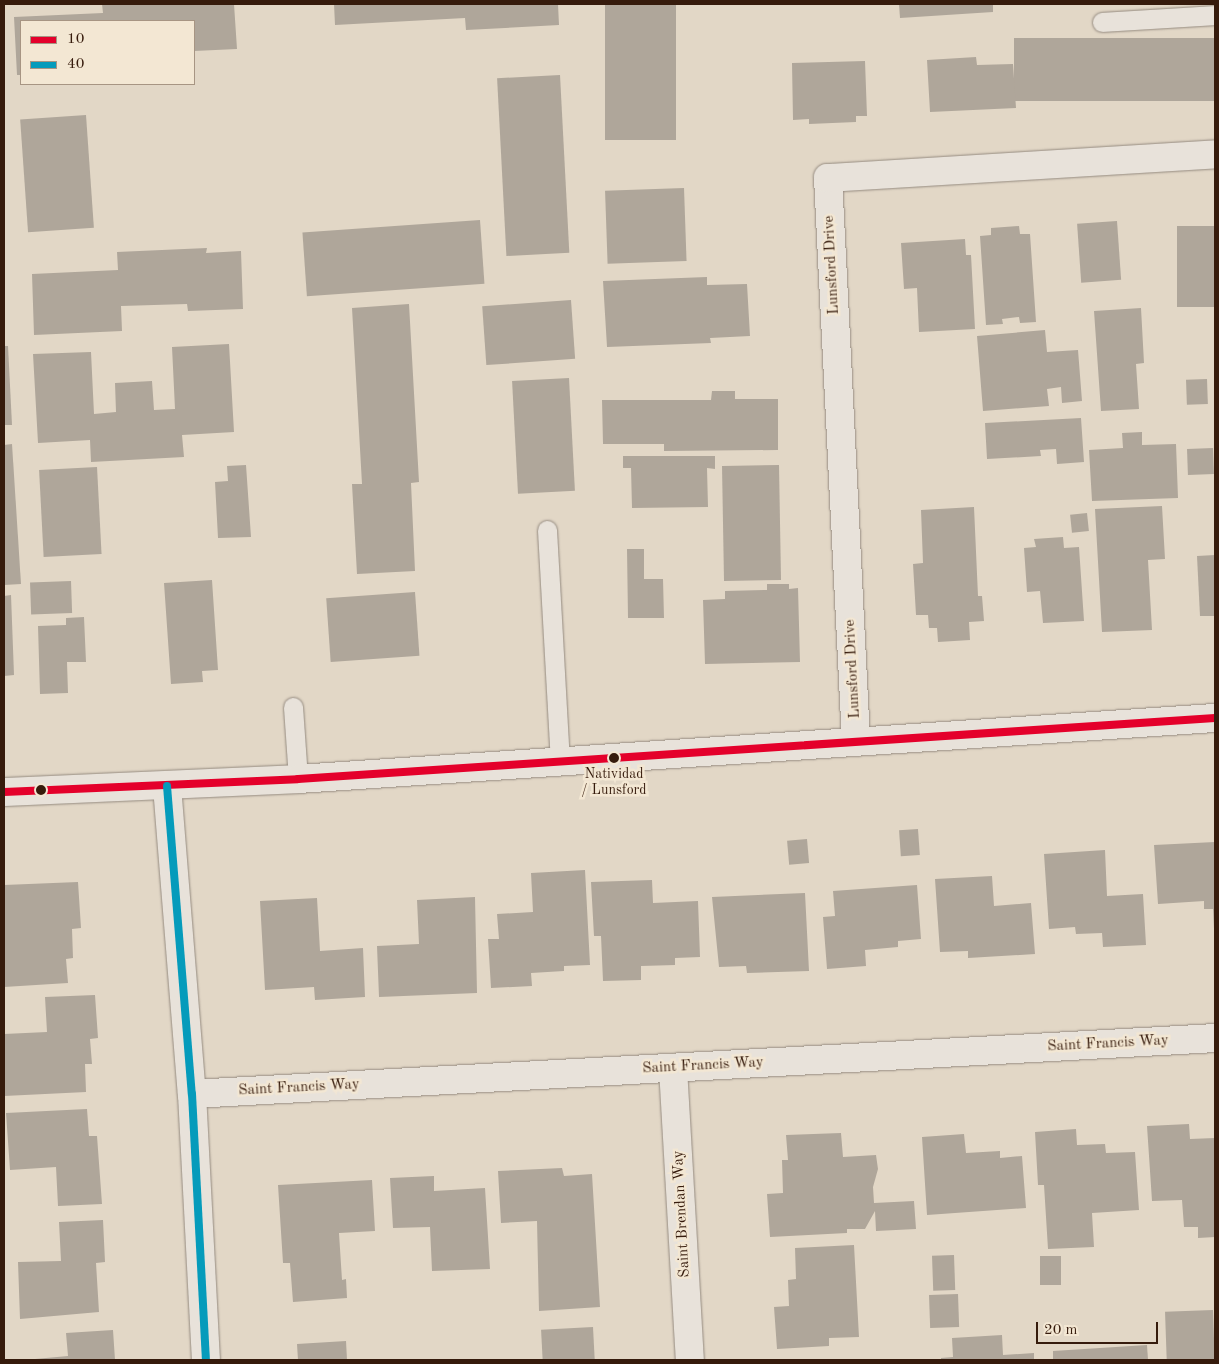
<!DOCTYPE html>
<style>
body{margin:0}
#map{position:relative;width:1219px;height:1364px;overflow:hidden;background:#e2d7c6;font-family:"Old Standard TT",serif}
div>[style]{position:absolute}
.building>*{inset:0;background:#afa69a;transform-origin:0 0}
.roads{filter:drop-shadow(0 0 1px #958b80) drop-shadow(0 0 1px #958b80)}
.lane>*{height:19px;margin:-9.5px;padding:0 9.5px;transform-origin:9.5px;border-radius:9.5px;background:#e8e2da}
.street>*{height:28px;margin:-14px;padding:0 14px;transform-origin:14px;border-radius:14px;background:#e8e2da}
.secondary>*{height:28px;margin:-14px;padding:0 14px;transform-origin:14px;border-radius:14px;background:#e8e2da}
.bus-1>*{height:8px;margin:-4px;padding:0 4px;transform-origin:4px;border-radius:4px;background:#e4002b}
.bus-2>*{height:8px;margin:-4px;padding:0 4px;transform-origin:4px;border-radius:4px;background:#059bbb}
.dots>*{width:14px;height:14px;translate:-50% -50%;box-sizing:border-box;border:2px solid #f3e7d3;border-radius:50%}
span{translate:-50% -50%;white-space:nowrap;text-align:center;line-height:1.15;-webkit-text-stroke:5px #f3e7d3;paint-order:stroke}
.bus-label{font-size:14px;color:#361b0c}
.street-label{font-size:15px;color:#361b0c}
.frame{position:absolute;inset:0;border:5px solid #361b0c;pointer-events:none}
.legend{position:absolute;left:20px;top:20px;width:175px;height:65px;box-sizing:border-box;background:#f3e7d3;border:1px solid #a79583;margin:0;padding:6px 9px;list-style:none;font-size:15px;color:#361b0c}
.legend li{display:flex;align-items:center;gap:10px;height:25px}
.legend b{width:25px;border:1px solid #a79583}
.scale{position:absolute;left:1036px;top:1322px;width:122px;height:22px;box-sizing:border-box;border:2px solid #361b0c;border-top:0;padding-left:6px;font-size:15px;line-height:18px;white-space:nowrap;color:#361b0c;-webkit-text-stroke:4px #f3e7d3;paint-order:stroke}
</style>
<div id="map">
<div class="building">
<div style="clip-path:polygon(102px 4px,234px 4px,237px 49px,194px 51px,194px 21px,21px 21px,21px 75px,17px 75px,14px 17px,103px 13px)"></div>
<div style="clip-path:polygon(334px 4px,558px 4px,559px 25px,466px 30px,465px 18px,335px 25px)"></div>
<div style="left:605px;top:4px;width:71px;height:136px"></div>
<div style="clip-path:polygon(899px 4px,993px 4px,993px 12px,900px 18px)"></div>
<div style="left:1215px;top:38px;width:63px;height:201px;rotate:90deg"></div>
<div style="clip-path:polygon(976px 57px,977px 65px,1013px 64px,1016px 108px,930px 112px,927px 60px)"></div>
<div style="clip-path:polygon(865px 61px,867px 116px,856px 116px,856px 122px,809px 124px,809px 119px,793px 120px,792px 63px)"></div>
<div style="left:560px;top:75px;width:178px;height:63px;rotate:87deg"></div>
<div style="left:86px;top:115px;width:113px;height:66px;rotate:86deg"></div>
<div style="left:684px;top:188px;width:73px;height:79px;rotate:88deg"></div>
<div style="left:480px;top:220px;width:64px;height:178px;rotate:86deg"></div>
<div style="left:1117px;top:221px;width:59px;height:40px;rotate:86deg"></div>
<div style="clip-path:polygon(1019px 226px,1020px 234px,1030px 234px,1036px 322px,1020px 323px,1019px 317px,1002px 319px,1003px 324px,986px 325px,980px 236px,991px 235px,991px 228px)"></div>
<div style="left:1215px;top:226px;width:81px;height:38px;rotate:90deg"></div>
<div style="clip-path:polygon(965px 239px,966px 255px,971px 255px,975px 329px,919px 332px,917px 288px,904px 289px,901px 243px)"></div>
<div style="clip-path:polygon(207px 248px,206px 253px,241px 251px,243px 309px,188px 311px,187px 304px,121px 306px,122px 331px,34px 335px,32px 274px,118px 270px,117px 252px)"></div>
<div style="clip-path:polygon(707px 277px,707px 285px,747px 284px,750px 336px,710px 338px,711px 343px,607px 347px,603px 281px)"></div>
<div style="left:571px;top:300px;width:59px;height:89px;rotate:86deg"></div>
<div style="clip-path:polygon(409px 304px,419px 482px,411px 483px,415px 571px,357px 574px,352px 484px,362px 484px,352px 308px)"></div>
<div style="clip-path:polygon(1141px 308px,1144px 363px,1136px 364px,1139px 409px,1101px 411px,1094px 311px)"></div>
<div style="clip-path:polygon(1045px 330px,1047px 352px,1078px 350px,1082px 401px,1062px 403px,1061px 387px,1047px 389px,1049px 406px,983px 411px,977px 336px)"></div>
<div style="clip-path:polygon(229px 344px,234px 432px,182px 435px,184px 457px,91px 462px,90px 440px,38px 443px,33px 354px,91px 352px,94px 414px,116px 412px,115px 383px,152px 381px,154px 410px,175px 409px,172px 347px)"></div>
<div style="clip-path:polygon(4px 346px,8px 346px,12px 425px,4px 425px)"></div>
<div style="left:569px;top:378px;width:113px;height:57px;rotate:87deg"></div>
<div style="left:1207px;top:379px;width:25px;height:21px;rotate:88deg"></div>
<div style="clip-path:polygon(712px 391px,735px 391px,735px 399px,778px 399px,778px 450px,664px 451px,664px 444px,603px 444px,602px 400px,711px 400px)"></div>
<div style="clip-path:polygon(1081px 418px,1084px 462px,1057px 464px,1056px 449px,1040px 450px,1041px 456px,987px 459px,985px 423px)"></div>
<div style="clip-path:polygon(1142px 432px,1142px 445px,1176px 444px,1178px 498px,1092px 501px,1089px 450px,1123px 448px,1122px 433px)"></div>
<div style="clip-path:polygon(12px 444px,21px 584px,4px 585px,4px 445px)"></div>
<div style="left:1213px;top:448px;width:26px;height:26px;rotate:88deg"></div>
<div style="clip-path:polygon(623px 456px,715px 456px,715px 469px,707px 468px,708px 507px,632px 508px,631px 468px,623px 468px)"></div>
<div style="clip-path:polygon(246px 465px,251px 537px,218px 538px,215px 482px,228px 481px,227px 466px)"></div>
<div style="left:779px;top:465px;width:115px;height:57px;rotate:89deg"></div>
<div style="left:97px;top:467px;width:87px;height:58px;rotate:87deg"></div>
<div style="clip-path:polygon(1162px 506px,1165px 559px,1148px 560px,1152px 630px,1102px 632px,1095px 509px)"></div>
<div style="clip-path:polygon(974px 507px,978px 596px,982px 596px,984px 621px,969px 622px,970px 640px,938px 642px,937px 628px,929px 628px,928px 615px,916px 615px,913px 564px,923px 563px,921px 510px)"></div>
<div style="left:1087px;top:513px;width:18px;height:17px;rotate:84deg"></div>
<div style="clip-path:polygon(1063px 537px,1064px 548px,1079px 547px,1084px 621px,1043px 623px,1040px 591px,1027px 592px,1024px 548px,1036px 547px,1034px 539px)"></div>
<div style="clip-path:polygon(627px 549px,644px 549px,644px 579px,663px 579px,664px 618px,628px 618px)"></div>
<div style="clip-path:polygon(1215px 555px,1215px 616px,1200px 616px,1197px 556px)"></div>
<div style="clip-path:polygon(212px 580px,218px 670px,202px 671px,203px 682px,171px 684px,164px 583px)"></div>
<div style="left:71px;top:581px;width:32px;height:41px;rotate:88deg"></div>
<div style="clip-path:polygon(767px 584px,789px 584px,789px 589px,798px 588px,800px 662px,705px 664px,703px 600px,725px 599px,725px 591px,767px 590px)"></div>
<div style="left:415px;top:592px;width:64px;height:89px;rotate:86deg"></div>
<div style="clip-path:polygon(11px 595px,14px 675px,4px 676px,4px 596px)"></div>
<div style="clip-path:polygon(84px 617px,86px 662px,67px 662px,68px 693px,40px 694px,38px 626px,66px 625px,66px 618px)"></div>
<div style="left:918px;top:829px;width:26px;height:19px;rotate:86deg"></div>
<div style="left:807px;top:839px;width:24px;height:20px;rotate:85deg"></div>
<div style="clip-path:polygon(1215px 842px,1215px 929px,1214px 929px,1213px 909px,1204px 909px,1204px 901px,1158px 904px,1154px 845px)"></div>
<div style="clip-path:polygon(1105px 850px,1107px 896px,1143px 894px,1146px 945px,1103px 947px,1102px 933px,1076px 934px,1075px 927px,1049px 929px,1044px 854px)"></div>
<div style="clip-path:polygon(585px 870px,590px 965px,564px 966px,564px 971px,531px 973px,532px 986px,491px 988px,488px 939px,499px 939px,497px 914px,533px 912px,531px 873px)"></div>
<div style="clip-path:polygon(992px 876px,994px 906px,1031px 903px,1035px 954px,968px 958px,968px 951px,940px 952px,935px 879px)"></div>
<div style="clip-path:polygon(652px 880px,653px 903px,698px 901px,700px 957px,675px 958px,675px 965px,641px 966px,641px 980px,603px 981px,601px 936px,594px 936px,591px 882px)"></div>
<div style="clip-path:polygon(78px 882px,81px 928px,72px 929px,73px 958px,66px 959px,68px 983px,4px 987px,4px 885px)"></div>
<div style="clip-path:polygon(917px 885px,921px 939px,898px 941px,898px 947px,865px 950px,866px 966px,827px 969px,823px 917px,835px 916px,833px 891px)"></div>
<div style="clip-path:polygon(805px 893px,809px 971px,747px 973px,746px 966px,719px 967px,712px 897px)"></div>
<div style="clip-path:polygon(475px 897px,477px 993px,379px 997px,377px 946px,419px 944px,417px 900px)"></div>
<div style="clip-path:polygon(317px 898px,320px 951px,363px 948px,365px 997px,315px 1000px,314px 987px,265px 990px,260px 901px)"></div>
<div style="clip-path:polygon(95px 995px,98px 1038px,90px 1039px,92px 1064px,85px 1064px,86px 1092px,4px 1096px,4px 1034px,47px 1032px,45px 997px)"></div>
<div style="clip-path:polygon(87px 1109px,89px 1136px,97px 1136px,102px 1204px,58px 1206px,56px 1167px,10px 1170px,6px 1113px)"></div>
<div style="clip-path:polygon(1189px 1124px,1190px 1139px,1215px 1138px,1215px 1237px,1198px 1238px,1198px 1227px,1184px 1227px,1182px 1200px,1152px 1201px,1147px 1126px)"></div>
<div style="clip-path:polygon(1076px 1129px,1077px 1145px,1105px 1144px,1106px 1153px,1135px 1152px,1139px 1210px,1092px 1213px,1094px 1247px,1048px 1249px,1044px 1185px,1038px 1185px,1035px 1132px)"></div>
<div style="clip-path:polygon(841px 1133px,843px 1157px,876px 1155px,878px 1169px,873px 1187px,874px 1203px,914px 1201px,916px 1229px,876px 1231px,875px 1211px,865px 1229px,847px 1229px,847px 1233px,770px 1237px,767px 1194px,783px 1193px,782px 1160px,788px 1160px,786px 1135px)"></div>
<div style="clip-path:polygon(964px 1134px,966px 1153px,1000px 1151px,1000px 1158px,1022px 1156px,1026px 1208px,927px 1215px,922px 1137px)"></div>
<div style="clip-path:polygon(562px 1168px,564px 1176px,592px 1174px,600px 1307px,539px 1311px,537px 1221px,501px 1223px,498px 1171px)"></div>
<div style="clip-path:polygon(434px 1176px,434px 1191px,485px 1188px,490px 1269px,432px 1271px,430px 1227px,393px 1228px,390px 1178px)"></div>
<div style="clip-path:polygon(372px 1180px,375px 1231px,339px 1233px,342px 1280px,346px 1279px,347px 1298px,293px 1302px,290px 1263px,283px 1263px,278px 1185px)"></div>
<div style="clip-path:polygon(103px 1220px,105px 1262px,96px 1263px,99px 1312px,20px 1319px,18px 1262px,61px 1261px,59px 1222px)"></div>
<div style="clip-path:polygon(854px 1245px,859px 1337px,829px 1338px,829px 1346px,777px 1349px,774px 1307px,789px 1306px,788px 1280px,796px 1279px,795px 1248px)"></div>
<div style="left:954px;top:1255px;width:35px;height:22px;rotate:88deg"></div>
<div style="left:1040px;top:1256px;width:21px;height:29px"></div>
<div style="left:958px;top:1294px;width:33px;height:29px;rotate:88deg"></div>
<div style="left:1213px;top:1310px;width:50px;height:48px;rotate:88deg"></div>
<div style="left:593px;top:1327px;width:33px;height:52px;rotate:87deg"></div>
<div style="clip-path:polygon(113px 1330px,115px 1360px,24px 1360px,68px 1356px,66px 1333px)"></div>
<div style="clip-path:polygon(1002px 1335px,1003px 1355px,1034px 1353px,1034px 1360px,941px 1360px,941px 1358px,953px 1357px,952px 1338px)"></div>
<div style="clip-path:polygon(346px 1341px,347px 1360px,298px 1360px,297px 1344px)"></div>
<div style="clip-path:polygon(1147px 1345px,1148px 1360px,1053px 1360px,1053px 1351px)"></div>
</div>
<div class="roads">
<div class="lane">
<div style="left:1102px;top:22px;width:113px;rotate:-3.5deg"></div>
<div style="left:547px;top:530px;width:230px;rotate:86.8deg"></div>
<div style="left:293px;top:707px;width:72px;rotate:86deg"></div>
</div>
<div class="street">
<div style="left:856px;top:740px;width:563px;rotate:-92.85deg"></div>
<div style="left:828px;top:178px;width:388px;rotate:-3.5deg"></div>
<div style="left:167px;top:786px;width:309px;rotate:85.4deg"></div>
<div style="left:192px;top:1094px;width:266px;rotate:87deg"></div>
<div style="left:673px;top:1068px;width:292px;rotate:86.7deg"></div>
<div style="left:192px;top:1094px;width:1025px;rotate:-3.13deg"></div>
</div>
<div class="secondary">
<div style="left:4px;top:792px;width:294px;rotate:-2.5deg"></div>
<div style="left:298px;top:779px;width:919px;rotate:-3.81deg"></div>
</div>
</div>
<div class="bus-1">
<div style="left:4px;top:792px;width:294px;rotate:-2.5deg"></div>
<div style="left:298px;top:779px;width:919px;rotate:-3.81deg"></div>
</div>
<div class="bus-2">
<div style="left:167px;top:786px;width:309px;rotate:85.4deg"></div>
<div style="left:192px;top:1094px;width:266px;rotate:87deg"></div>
</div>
<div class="dots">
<div style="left:614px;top:758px;background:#361b0c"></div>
<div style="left:41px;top:790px;background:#361b0c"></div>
</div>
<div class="bus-label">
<span style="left:614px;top:782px">Natividad<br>/ Lunsford</span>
</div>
<div class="street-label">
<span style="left:832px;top:265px;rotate:-93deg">Lunsford Drive</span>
<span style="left:853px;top:669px;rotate:-93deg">Lunsford Drive</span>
<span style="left:1108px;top:1044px;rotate:-3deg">Saint Francis Way</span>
<span style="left:703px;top:1066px;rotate:-3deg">Saint Francis Way</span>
<span style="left:299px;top:1088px;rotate:-3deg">Saint Francis Way</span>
<span style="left:682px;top:1214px;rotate:-93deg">Saint Brendan Way</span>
</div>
<div class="frame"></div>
<ul class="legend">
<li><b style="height:6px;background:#e4002b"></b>10</li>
<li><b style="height:6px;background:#059bbb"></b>40</li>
</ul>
<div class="scale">20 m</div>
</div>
